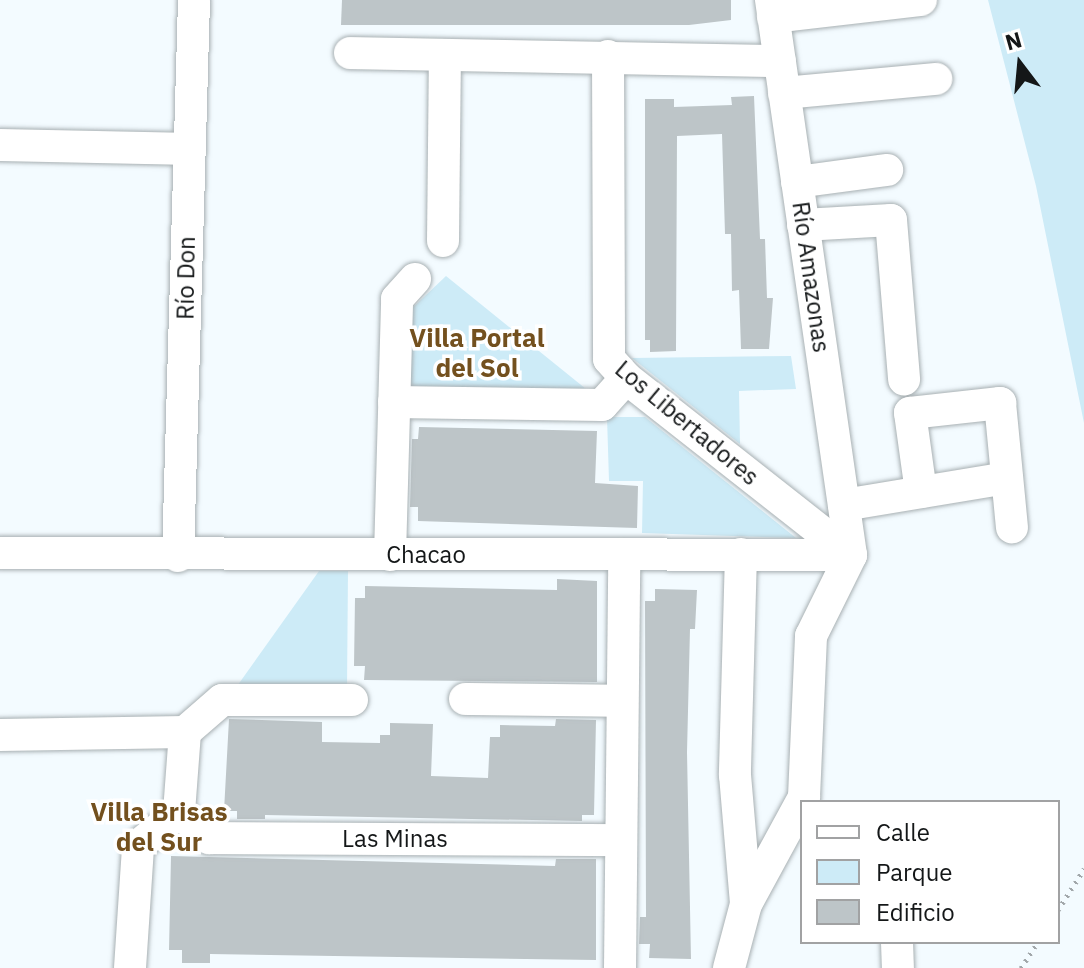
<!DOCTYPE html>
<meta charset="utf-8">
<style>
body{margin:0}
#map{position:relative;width:1084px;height:968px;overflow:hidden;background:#f3fbff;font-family:"IBM Plex Sans",sans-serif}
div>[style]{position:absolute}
.green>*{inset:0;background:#cdebf7}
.building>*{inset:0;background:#bdc5c8}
.path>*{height:5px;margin-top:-2.5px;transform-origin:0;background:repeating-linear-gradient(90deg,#a1a7aa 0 2px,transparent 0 8px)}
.roads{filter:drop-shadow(0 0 2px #a8b0b3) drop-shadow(0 0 2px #a8b0b3)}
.street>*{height:32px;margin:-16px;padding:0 16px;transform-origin:16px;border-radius:16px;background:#fff}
span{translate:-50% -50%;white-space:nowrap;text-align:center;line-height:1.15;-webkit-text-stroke:7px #fff;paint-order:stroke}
.street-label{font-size:24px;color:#141718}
.neighbourhood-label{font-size:26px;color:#73501e;font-weight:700}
.legend{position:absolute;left:800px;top:800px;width:260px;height:144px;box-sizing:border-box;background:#fff;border:2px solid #a1a2a3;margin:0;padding:10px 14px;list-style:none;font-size:24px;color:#141718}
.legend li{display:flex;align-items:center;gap:16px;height:40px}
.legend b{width:40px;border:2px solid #a1a2a3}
.north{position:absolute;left:980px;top:24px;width:80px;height:80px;-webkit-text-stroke:6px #fff;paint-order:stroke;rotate:344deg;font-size:22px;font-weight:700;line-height:32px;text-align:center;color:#141718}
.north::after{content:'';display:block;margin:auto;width:28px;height:36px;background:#141718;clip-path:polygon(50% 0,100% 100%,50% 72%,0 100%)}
</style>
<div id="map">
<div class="green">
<div style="clip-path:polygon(988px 0,1084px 0,1084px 423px,1036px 186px)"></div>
<div style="clip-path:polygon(446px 276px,591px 393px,408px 393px,405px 315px)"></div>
<div style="clip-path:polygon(791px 356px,796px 389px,739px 391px,740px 444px,632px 358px)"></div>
<div style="clip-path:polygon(607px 417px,645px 417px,796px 538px,642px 533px,643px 481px,609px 481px)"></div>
<div style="clip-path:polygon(319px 571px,348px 571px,347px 688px,235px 689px)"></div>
</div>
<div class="building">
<div style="clip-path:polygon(342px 0,731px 0,731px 20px,689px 25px,341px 25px)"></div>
<div style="clip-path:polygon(754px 96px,760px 239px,765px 239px,767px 298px,773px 298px,769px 349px,741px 349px,739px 290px,732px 291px,731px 234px,725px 234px,722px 134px,677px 136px,676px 351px,650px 352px,650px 340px,645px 340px,645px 99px,674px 99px,674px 107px,732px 105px,731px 97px)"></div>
<div style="clip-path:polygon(419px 427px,597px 431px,595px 483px,638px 486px,637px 528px,418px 521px,418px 507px,410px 507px,412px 439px,418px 439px)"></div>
<div style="clip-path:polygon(557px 579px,597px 581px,597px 682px,364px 680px,365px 666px,354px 666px,355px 598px,365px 598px,365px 586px,557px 590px)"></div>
<div style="clip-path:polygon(655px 589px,697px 590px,695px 629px,690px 629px,687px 752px,691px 959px,649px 958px,650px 944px,639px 944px,640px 917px,646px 917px,645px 601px,655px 601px)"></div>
<div style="clip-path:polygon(229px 719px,322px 722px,322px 742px,380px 743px,380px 735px,390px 735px,390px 723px,433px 724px,431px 776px,488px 778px,490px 737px,500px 737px,500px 725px,555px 726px,556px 719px,596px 720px,594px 815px,582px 815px,582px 821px,265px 815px,265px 819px,237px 819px,237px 811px,224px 811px)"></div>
<div style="clip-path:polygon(171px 856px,555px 866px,556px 859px,596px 859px,596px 960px,210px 954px,210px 963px,182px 963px,182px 950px,169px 950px)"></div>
</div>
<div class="path">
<div style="left:1058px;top:910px;width:49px;rotate:-57.6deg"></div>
<div style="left:1021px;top:968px;width:31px;rotate:-57deg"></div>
</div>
<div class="roads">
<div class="street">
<div style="left:773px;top:17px;width:149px;rotate:-6.6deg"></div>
<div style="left:350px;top:53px;width:430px;rotate:1.1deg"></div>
<div style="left:608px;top:56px;width:303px;rotate:89.8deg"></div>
<div style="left:609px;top:359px;width:25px;rotate:48deg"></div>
<div style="left:626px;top:378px;width:286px;rotate:38.2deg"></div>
<div style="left:784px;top:93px;width:153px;rotate:-5.3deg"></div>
<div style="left:0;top:145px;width:189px;rotate:1.2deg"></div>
<div style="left:797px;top:182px;width:91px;rotate:-7.6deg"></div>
<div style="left:803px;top:225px;width:88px;rotate:-3.3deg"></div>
<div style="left:891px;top:220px;width:160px;rotate:85.3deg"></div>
<div style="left:443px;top:241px;width:186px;rotate:-89.4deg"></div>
<div style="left:394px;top:402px;width:208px;rotate:0.8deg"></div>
<div style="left:602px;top:405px;width:36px;rotate:-48deg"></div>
<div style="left:921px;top:492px;width:80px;rotate:-97.9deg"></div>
<div style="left:910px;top:413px;width:91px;rotate:-6.3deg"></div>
<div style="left:1000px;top:403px;width:125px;rotate:84.5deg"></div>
<div style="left:844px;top:505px;width:165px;rotate:-9.4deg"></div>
<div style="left:0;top:553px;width:851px;rotate:0.13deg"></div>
<div style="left:741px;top:554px;width:221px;rotate:91.6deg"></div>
<div style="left:735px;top:775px;width:129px;rotate:85.1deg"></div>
<div style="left:390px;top:555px;width:256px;rotate:-88.4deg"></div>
<div style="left:397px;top:299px;width:27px;rotate:-48deg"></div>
<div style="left:178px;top:556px;width:556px;rotate:-88.35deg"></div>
<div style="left:465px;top:699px;width:157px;rotate:0.7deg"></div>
<div style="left:0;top:735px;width:185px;rotate:-0.9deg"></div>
<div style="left:185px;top:732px;width:49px;rotate:-40.9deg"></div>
<div style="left:222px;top:700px;width:130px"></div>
<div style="left:179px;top:812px;width:40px;rotate:41deg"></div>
<div style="left:209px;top:838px;width:412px;rotate:0.3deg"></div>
<div style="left:897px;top:942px;width:26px;rotate:88deg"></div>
<div style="left:130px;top:968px;width:122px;rotate:-86.2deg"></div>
<div style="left:138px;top:846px;width:53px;rotate:-39.7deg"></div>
<div style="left:179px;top:812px;width:80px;rotate:-85.7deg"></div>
<div style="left:620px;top:968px;width:414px;rotate:-89.4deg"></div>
<div style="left:729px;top:968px;width:66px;rotate:-75.1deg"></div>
<div style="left:746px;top:904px;width:122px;rotate:-61.5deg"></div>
<div style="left:804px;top:797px;width:161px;rotate:-87.5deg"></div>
<div style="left:811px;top:636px;width:90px;rotate:-63.7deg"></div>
<div style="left:851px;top:555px;width:561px;rotate:-98.2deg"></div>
</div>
</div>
<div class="street-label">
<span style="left:811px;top:277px;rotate:82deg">Río Amazonas</span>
<span style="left:186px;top:278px;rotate:-89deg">Río Don</span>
<span style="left:687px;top:423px;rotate:40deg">Los Libertadores</span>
<span style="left:426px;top:555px">Chacao</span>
<span style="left:395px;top:839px">Las Minas</span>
</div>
<div class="neighbourhood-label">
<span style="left:477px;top:353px">Villa Portal<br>del Sol</span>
<span style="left:159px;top:827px">Villa Brisas<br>del Sur</span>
</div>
<ul class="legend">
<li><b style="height:10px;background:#fff"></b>Calle</li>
<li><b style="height:22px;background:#cdebf7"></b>Parque</li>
<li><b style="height:22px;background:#bdc5c8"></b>Edificio</li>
</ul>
<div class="north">N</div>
</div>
